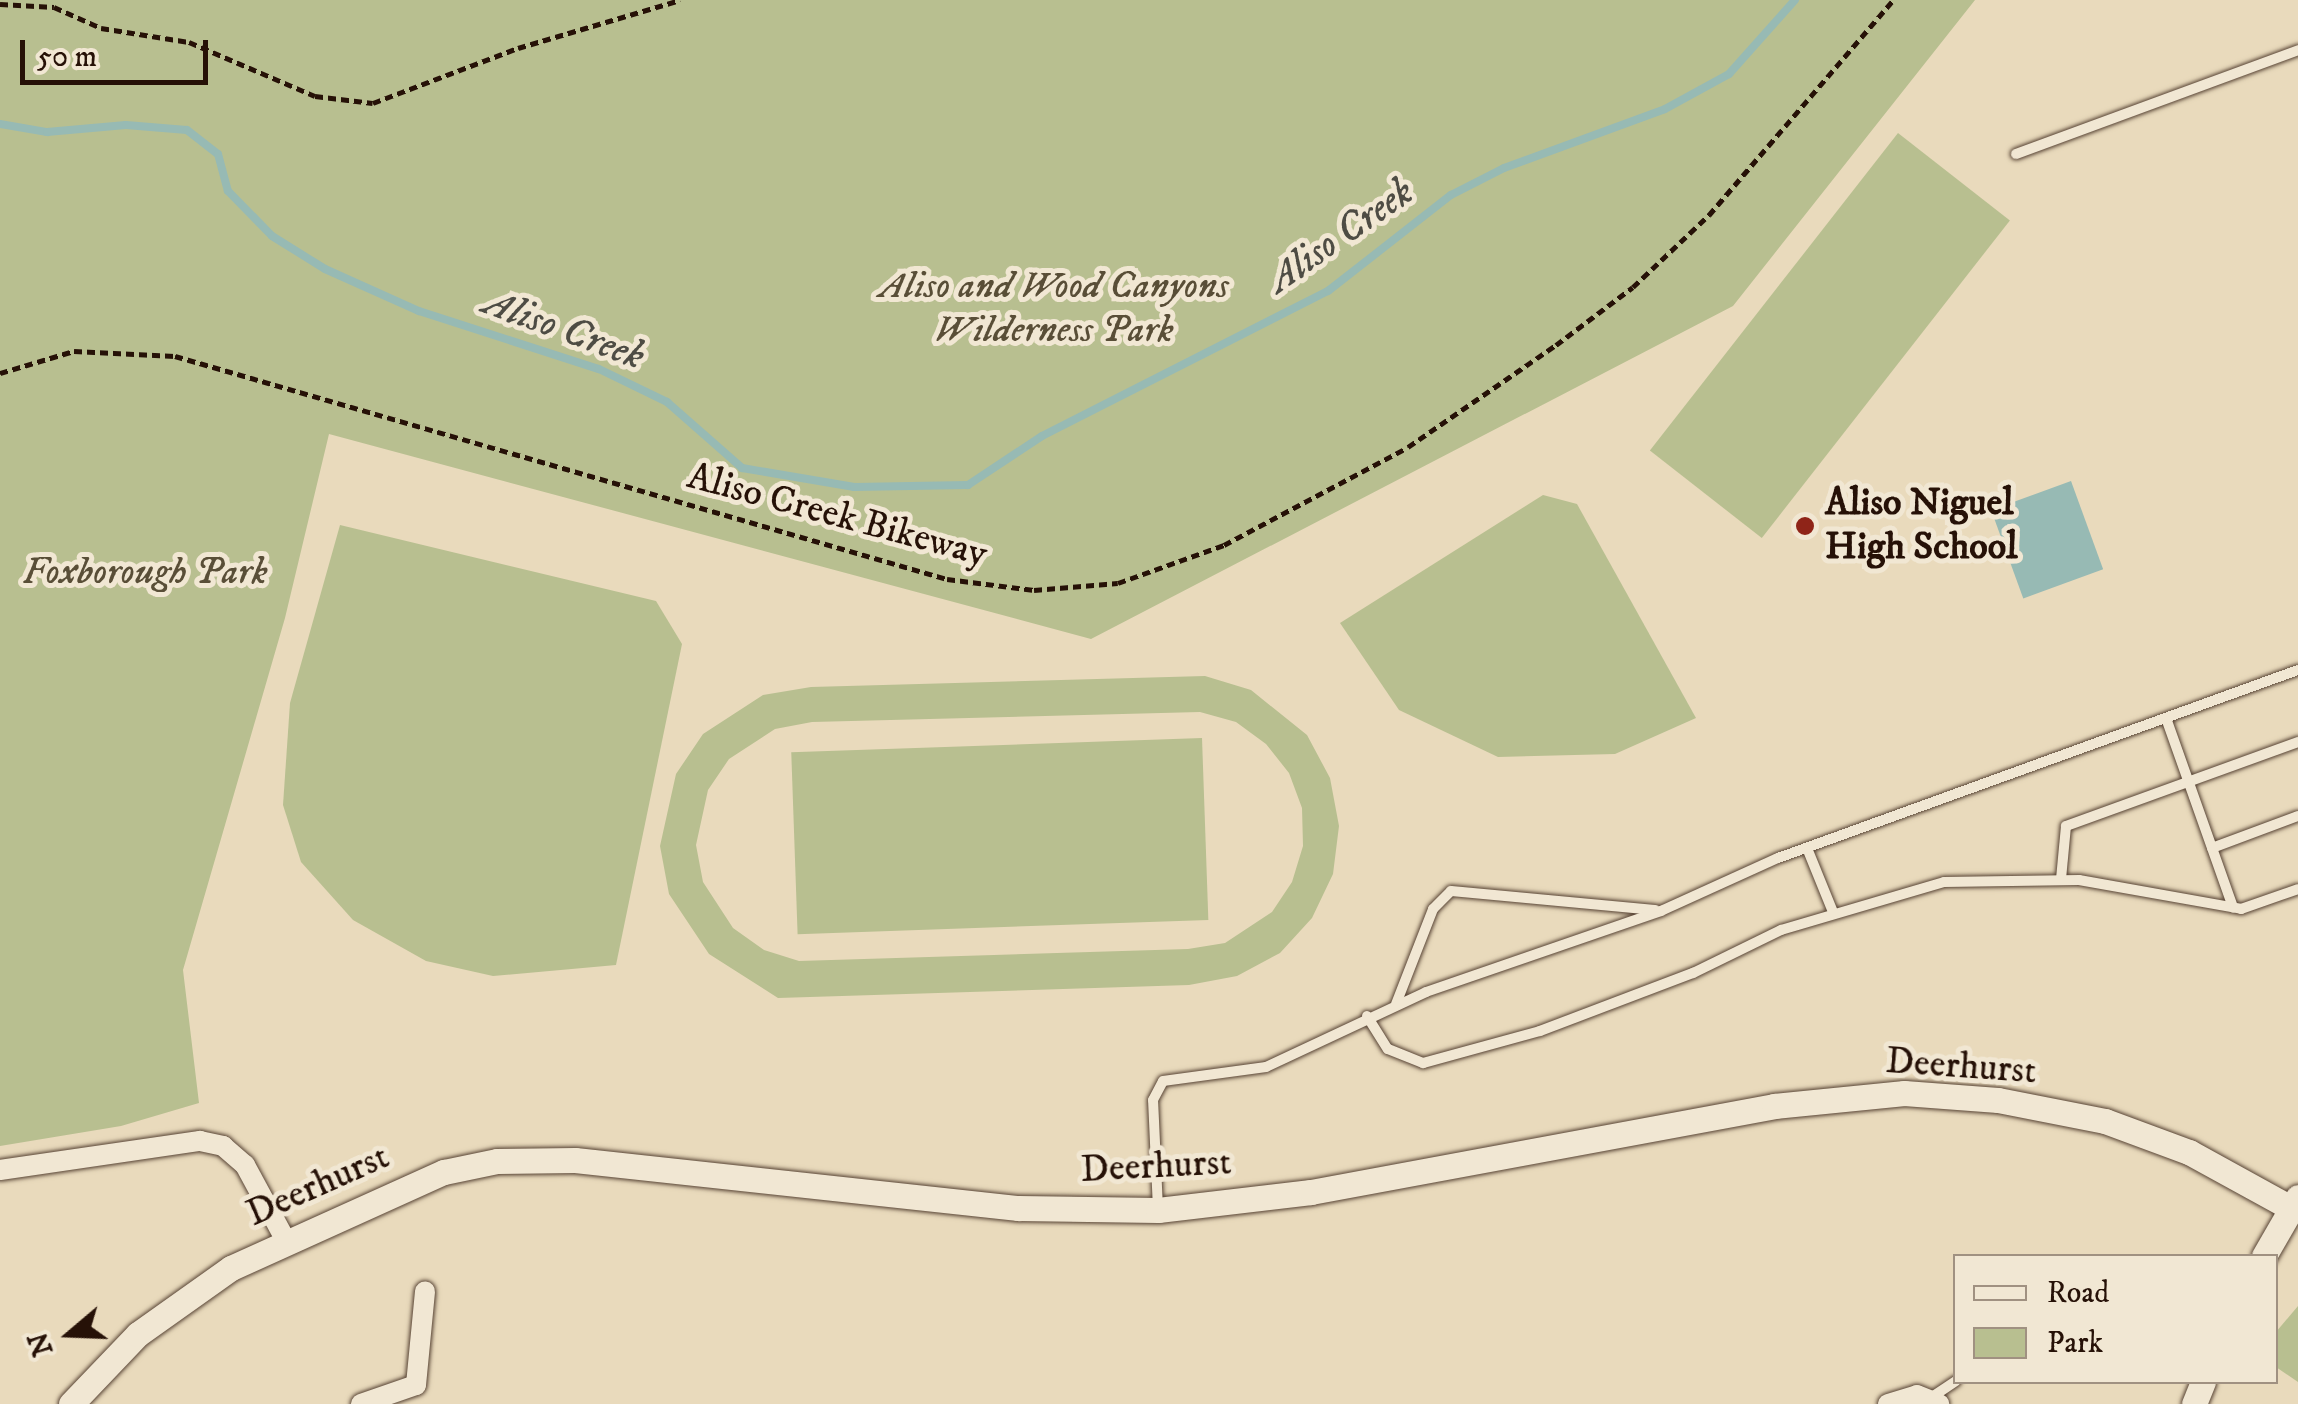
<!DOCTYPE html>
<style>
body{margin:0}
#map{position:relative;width:2298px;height:1404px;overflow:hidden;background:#e9dabc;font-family:"IM FELL DW Pica",serif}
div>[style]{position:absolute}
.green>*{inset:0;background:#b8bf90;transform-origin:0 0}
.water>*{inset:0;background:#97bab4;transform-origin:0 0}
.stream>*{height:8px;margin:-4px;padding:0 4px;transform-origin:4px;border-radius:4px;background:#97bab4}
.path>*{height:5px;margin-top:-2.5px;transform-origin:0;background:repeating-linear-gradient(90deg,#261107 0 8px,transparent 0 13px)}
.roads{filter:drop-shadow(0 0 2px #574334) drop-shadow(0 0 2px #574334)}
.service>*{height:10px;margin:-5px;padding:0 5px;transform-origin:5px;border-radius:5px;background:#f1e7d3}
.minor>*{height:20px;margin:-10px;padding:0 10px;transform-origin:10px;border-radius:10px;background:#f1e7d3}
.tertiary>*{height:25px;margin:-12.5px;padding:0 12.5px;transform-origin:12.5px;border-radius:12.5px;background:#f1e7d3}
.dots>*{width:28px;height:28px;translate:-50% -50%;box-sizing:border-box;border:5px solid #f1e7d3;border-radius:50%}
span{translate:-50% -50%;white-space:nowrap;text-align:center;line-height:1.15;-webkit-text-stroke:10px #f1e7d3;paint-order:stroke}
.park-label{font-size:38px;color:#594e37;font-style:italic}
.poi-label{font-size:38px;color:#261107;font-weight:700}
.left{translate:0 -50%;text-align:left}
.street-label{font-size:38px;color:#261107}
.water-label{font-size:40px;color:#4e4c44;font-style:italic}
.legend{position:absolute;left:1953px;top:1254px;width:325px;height:130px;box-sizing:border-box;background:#f1e7d3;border:2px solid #a09181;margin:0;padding:12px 18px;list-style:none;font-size:30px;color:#261107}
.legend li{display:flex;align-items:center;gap:20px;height:50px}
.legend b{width:50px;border:2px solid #a09181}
.north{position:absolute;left:20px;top:1284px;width:100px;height:100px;-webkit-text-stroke:8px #f1e7d3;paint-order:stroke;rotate:251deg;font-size:28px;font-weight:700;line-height:40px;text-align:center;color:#261107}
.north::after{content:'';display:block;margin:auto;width:35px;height:45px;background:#261107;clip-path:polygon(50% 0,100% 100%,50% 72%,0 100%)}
.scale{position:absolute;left:20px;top:40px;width:188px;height:45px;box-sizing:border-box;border:5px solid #261107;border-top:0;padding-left:12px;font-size:30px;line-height:35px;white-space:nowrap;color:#261107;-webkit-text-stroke:8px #f1e7d3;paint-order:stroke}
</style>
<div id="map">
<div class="green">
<div style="clip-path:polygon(0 0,1975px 0,1733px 306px,1091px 639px,329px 434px,285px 618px,183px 970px,199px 1103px,121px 1126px,0 1146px)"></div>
<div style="left:1898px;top:133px;width:142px;height:403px;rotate:38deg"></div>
<div style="clip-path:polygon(1543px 495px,1577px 504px,1696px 718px,1615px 754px,1498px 757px,1399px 710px,1340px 623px)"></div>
<div style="clip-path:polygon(340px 525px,656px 601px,682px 644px,616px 965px,493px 976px,426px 961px,353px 920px,301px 862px,283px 805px,290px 703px)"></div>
<div style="clip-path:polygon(evenodd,1205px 676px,1251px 690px,1307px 735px,1330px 778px,1339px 826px,1333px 874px,1312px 918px,1280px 953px,1237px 976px,1189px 985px,778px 998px,709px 954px,669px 894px,660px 846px,676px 774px,703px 734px,763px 695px,811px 687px,1205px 676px,1200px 712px,1236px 722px,1266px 744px,1289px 773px,1302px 808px,1303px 846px,1292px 882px,1272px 912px,1225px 943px,1188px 949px,799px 961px,764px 950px,733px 928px,703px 882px,696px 845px,708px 790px,729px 759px,775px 729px,812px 722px,1200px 712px)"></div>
<div style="left:1202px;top:738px;width:182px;height:411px;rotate:88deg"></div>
<div style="clip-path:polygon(2298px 1306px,2298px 1382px,2276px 1367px,2276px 1332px)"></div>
</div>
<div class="water">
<div style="left:2071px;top:481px;width:94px;height:85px;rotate:70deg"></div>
</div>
<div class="stream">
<div style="left:0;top:124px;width:48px;rotate:9.7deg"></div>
<div style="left:47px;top:132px;width:79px;rotate:-5.1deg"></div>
<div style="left:126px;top:125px;width:61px;rotate:4.7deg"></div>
<div style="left:187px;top:130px;width:39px;rotate:38deg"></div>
<div style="left:218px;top:154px;width:38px;rotate:75deg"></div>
<div style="left:228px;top:191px;width:63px;rotate:45.6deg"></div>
<div style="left:272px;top:236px;width:62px;rotate:31.9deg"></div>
<div style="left:325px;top:269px;width:103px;rotate:24.1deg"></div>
<div style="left:419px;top:311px;width:189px;rotate:17.9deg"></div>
<div style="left:599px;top:369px;width:76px;rotate:25.9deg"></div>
<div style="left:667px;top:402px;width:100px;rotate:41.3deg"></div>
<div style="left:742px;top:468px;width:114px;rotate:9.6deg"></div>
<div style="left:854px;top:487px;width:114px;rotate:-1deg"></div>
<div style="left:968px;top:485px;width:89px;rotate:-33.5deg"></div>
<div style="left:1042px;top:436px;width:321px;rotate:-26.9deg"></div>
<div style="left:1328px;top:291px;width:156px;rotate:-38deg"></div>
<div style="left:1451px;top:195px;width:59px;rotate:-27deg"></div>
<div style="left:1504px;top:168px;width:171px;rotate:-20.1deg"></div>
<div style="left:1665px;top:109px;width:73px;rotate:-28.7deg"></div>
<div style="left:1729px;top:74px;width:99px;rotate:-48.3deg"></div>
</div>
<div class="path">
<div style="left:0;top:4px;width:54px;rotate:3.2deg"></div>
<div style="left:54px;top:7px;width:51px;rotate:24.1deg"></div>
<div style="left:101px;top:28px;width:89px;rotate:9deg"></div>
<div style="left:189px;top:42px;width:137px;rotate:23.2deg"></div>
<div style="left:315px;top:96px;width:58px;rotate:6.9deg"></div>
<div style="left:373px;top:103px;width:155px;rotate:-20.8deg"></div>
<div style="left:518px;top:48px;width:169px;rotate:-16.5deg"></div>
<div style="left:0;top:373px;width:77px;rotate:-16.6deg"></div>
<div style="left:74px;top:351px;width:101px;rotate:2.8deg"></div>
<div style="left:175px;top:356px;width:804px;rotate:16.11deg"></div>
<div style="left:947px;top:579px;width:88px;rotate:7.2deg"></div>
<div style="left:1034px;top:590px;width:84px;rotate:-4.8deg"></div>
<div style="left:1118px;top:583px;width:113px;rotate:-19.7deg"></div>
<div style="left:1224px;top:545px;width:208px;rotate:-28deg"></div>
<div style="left:1408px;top:447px;width:180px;rotate:-34.6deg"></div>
<div style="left:1556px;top:345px;width:96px;rotate:-37deg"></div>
<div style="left:1633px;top:287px;width:105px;rotate:-43.5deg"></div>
<div style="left:1709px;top:215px;width:283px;rotate:-49.4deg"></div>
</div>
<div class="roads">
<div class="service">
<div style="left:2016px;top:154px;width:301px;rotate:-20.2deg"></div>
<div style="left:2166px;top:718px;width:201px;rotate:70.5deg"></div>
<div style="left:1807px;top:848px;width:69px;rotate:67.9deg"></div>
<div style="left:2212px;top:848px;width:92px;rotate:-20.4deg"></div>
<div style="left:2061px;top:879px;width:53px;rotate:-84.6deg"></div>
<div style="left:2066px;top:826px;width:247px;rotate:-19.9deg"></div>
<div style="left:1396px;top:1004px;width:102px;rotate:-68.7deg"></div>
<div style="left:1433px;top:909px;width:25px;rotate:-45deg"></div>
<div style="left:1451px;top:891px;width:205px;rotate:5.3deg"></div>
<div style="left:1367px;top:1016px;width:39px;rotate:58deg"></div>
<div style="left:1388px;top:1049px;width:38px;rotate:22deg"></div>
<div style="left:1423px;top:1063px;width:121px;rotate:-15.3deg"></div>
<div style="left:1540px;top:1031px;width:164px;rotate:-20.8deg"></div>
<div style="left:1693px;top:973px;width:98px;rotate:-26deg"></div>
<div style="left:1781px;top:930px;width:170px;rotate:-16.4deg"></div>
<div style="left:1944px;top:882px;width:135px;rotate:-0.8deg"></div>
<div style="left:2079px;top:880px;width:165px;rotate:10.1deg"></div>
<div style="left:2241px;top:909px;width:60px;rotate:-19.3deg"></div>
<div style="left:1158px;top:1209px;width:109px;rotate:-92.6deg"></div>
<div style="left:1153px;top:1100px;width:21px;rotate:-62deg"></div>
<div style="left:1163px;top:1081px;width:104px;rotate:-7.7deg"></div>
<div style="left:1266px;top:1067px;width:177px;rotate:-25.1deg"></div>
<div style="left:1426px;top:992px;width:249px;rotate:-19deg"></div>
<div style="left:1661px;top:911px;width:128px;rotate:-24.4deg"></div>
<div style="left:1778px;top:858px;width:553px;rotate:-19.88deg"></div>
<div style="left:1932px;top:1397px;width:29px;rotate:-34deg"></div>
</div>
<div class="minor">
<div style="left:0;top:1170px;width:202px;rotate:-8.3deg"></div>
<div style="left:200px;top:1141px;width:24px;rotate:12deg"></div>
<div style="left:223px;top:1146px;width:29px;rotate:41deg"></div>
<div style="left:245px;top:1165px;width:84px;rotate:61.6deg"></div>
<div style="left:361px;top:1404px;width:58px;rotate:-19.1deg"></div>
<div style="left:416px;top:1385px;width:94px;rotate:-84.5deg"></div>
<div style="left:1888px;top:1404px;width:30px;rotate:-17deg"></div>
<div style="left:1917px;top:1395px;width:24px;rotate:22deg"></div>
</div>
<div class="tertiary">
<div style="left:2264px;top:1256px;width:68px;rotate:-60deg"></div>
<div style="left:71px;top:1404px;width:97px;rotate:-46.3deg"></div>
<div style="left:138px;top:1334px;width:114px;rotate:-35.4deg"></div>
<div style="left:231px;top:1268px;width:234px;rotate:-24.3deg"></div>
<div style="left:444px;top:1172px;width:54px;rotate:-11.7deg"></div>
<div style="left:497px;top:1161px;width:78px;rotate:-0.7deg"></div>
<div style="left:575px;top:1160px;width:446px;rotate:6.2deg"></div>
<div style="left:1018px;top:1208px;width:140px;rotate:0.8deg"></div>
<div style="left:1158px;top:1210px;width:154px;rotate:-6.7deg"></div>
<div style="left:1311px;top:1192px;width:471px;rotate:-10.5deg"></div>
<div style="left:1774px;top:1106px;width:131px;rotate:-5.7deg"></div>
<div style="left:1904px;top:1093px;width:94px;rotate:4.3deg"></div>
<div style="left:1998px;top:1100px;width:109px;rotate:11.1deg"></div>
<div style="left:2105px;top:1121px;width:90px;rotate:20.3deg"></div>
<div style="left:2189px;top:1152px;width:116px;rotate:28.8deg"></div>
<div style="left:2194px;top:1404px;width:24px;rotate:-68deg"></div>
</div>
</div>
<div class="dots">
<div style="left:1805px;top:526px;background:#8f2418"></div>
</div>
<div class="park-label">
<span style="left:1054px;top:309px">Aliso and Wood Canyons<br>Wilderness Park</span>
<span style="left:145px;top:573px">Foxborough Park</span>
</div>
<div class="poi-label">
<span class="left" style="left:1825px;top:526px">Aliso Niguel<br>High School</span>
</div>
<div class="street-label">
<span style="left:837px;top:516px;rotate:15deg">Aliso Creek Bikeway</span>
<span style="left:1961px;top:1067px;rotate:4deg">Deerhurst</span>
<span style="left:1156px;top:1167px;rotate:-3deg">Deerhurst</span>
<span style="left:318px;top:1186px;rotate:-24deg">Deerhurst</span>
</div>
<div class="water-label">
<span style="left:1341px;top:236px;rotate:-35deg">Aliso Creek</span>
<span style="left:564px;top:330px;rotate:20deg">Aliso Creek</span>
</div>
<ul class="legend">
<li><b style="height:12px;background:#f1e7d3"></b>Road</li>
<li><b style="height:28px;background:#b8bf90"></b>Park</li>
</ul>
<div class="north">N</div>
<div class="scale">50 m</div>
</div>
